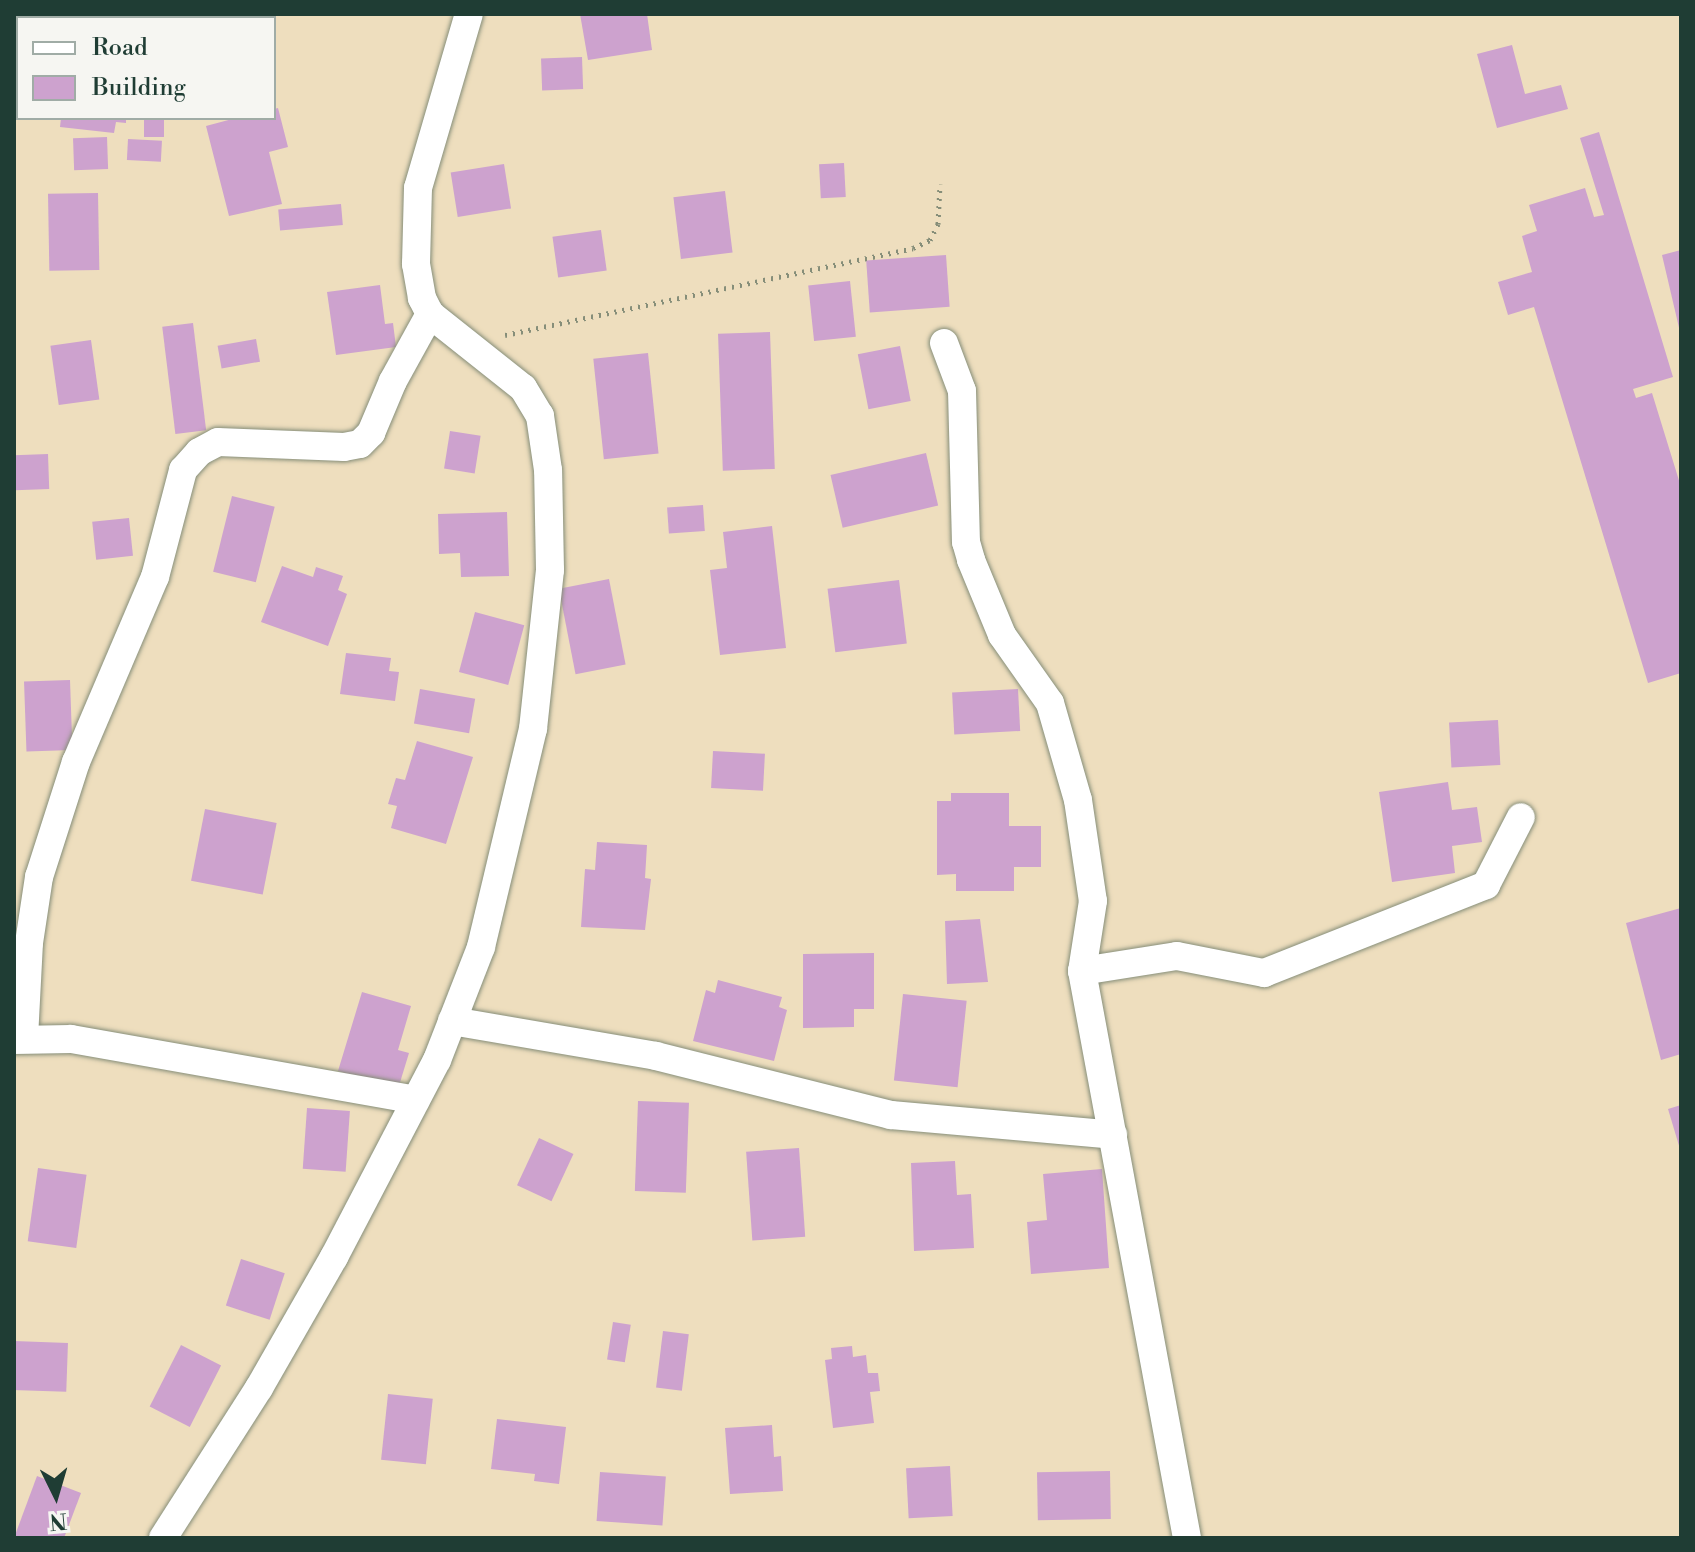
<!DOCTYPE html>
<style>
body{margin:0}
#map{position:relative;width:1695px;height:1552px;overflow:hidden;background:#eedebe;font-family:"Libre Bodoni",serif}
div>[style]{position:absolute}
.building>*{inset:0;background:#cda2ce;transform-origin:0 0}
.path>*{height:5px;margin-top:-2.5px;transform-origin:0;background:repeating-linear-gradient(90deg,#868e79 0 2px,transparent 0 8px)}
.roads{filter:drop-shadow(0 0 2px #868e79) drop-shadow(0 0 2px #868e79)}
.minor>*{height:28px;margin:-14px;padding:0 14px;transform-origin:14px;border-radius:14px;background:#fff}
span{translate:-50% -50%;white-space:nowrap;text-align:center;line-height:1.15;-webkit-text-stroke:6px #f6f6f2;paint-order:stroke}
.frame{position:absolute;inset:0;border:16px solid #1f3d34;pointer-events:none}
.legend{position:absolute;left:16px;top:16px;width:260px;height:104px;box-sizing:border-box;background:#f6f6f2;border:2px solid #a0aca6;margin:0;padding:10px 14px;list-style:none;font-size:24px;color:#1f3d34}
.legend li{display:flex;align-items:center;gap:16px;height:40px}
.legend b{width:40px;border:2px solid #a0aca6}
.north{position:absolute;left:16px;top:1456px;width:80px;height:80px;-webkit-text-stroke:6px #f6f6f2;paint-order:stroke;rotate:175deg;font-size:22px;font-weight:700;line-height:32px;text-align:center;color:#1f3d34}
.north::after{content:'';display:block;margin:auto;width:28px;height:36px;background:#1f3d34;clip-path:polygon(50% 0,100% 100%,50% 72%,0 100%)}
</style>
<div id="map">
<div class="building">
<div style="clip-path:polygon(580px 14px,647px 14px,652px 50px,588px 60px)"></div>
<div style="clip-path:polygon(1512px 45px,1525px 94px,1561px 85px,1568px 109px,1497px 128px,1477px 54px)"></div>
<div style="left:582px;top:57px;width:32px;height:41px;rotate:88deg"></div>
<div style="clip-path:polygon(278px 108px,288px 147px,269px 152px,282px 204px,229px 216px,206px 126px,236px 118px,274px 118px,274px 109px)"></div>
<div style="clip-path:polygon(61px 118px,126px 118px,126px 123px,116px 122px,114px 133px,60px 127px)"></div>
<div style="left:144px;top:118px;width:20px;height:19px"></div>
<div style="clip-path:polygon(1599px 132px,1673px 377px,1633px 389px,1636px 398px,1652px 393px,1681px 487px,1681px 673px,1648px 683px,1534px 307px,1508px 315px,1498px 282px,1532px 272px,1522px 236px,1537px 231px,1529px 205px,1585px 188px,1594px 217px,1604px 215px,1580px 138px)"></div>
<div style="left:107px;top:137px;width:32px;height:34px;rotate:88deg"></div>
<div style="left:128px;top:139px;width:34px;height:21px;rotate:3deg"></div>
<div style="left:844px;top:163px;width:34px;height:25px;rotate:87deg"></div>
<div style="left:504px;top:164px;width:45px;height:54px;rotate:81deg"></div>
<div style="left:725px;top:191px;width:62px;height:52px;rotate:83deg"></div>
<div style="left:98px;top:193px;width:77px;height:50px;rotate:89deg"></div>
<div style="left:341px;top:204px;width:21px;height:63px;rotate:85deg"></div>
<div style="left:601px;top:230px;width:41px;height:49px;rotate:82deg"></div>
<div style="clip-path:polygon(1681px 250px,1681px 332px,1680px 332px,1662px 255px)"></div>
<div style="left:946px;top:255px;width:52px;height:80px;rotate:86deg"></div>
<div style="left:850px;top:281px;width:56px;height:42px;rotate:84deg"></div>
<div style="clip-path:polygon(380px 285px,385px 324px,393px 323px,396px 347px,336px 355px,327px 292px)"></div>
<div style="left:193px;top:323px;width:108px;height:31px;rotate:83deg"></div>
<div style="left:770px;top:332px;width:137px;height:52px;rotate:88deg"></div>
<div style="left:256px;top:339px;width:23px;height:39px;rotate:80deg"></div>
<div style="left:91px;top:340px;width:60px;height:41px;rotate:82deg"></div>
<div style="left:900px;top:346px;width:56px;height:43px;rotate:79deg"></div>
<div style="left:648px;top:353px;width:101px;height:55px;rotate:84deg"></div>
<div style="left:450px;top:431px;width:31px;height:38px;rotate:9deg"></div>
<div style="left:926px;top:453px;width:54px;height:98px;rotate:77deg"></div>
<div style="left:48px;top:454px;width:35px;height:34px;rotate:88deg"></div>
<div style="left:232px;top:496px;width:44px;height:78px;rotate:14deg"></div>
<div style="left:703px;top:505px;width:26px;height:36px;rotate:86deg"></div>
<div style="clip-path:polygon(507px 512px,509px 576px,461px 577px,460px 553px,439px 554px,438px 514px)"></div>
<div style="left:129px;top:518px;width:38px;height:37px;rotate:84deg"></div>
<div style="clip-path:polygon(772px 526px,786px 648px,720px 655px,710px 570px,727px 568px,723px 532px)"></div>
<div style="clip-path:polygon(282px 566px,313px 577px,316px 567px,343px 576px,338px 590px,347px 594px,328px 646px,261px 622px)"></div>
<div style="left:609px;top:579px;width:87px;height:51px;rotate:79deg"></div>
<div style="left:899px;top:580px;width:64px;height:72px;rotate:83deg"></div>
<div style="left:475px;top:612px;width:51px;height:62px;rotate:15deg"></div>
<div style="clip-path:polygon(346px 653px,391px 658px,389px 671px,399px 672px,395px 701px,340px 694px)"></div>
<div style="left:70px;top:680px;width:70px;height:46px;rotate:88deg"></div>
<div style="left:420px;top:689px;width:56px;height:35px;rotate:10deg"></div>
<div style="left:1018px;top:689px;width:42px;height:66px;rotate:87deg"></div>
<div style="left:1498px;top:720px;width:45px;height:49px;rotate:87deg"></div>
<div style="clip-path:polygon(417px 741px,473px 757px,446px 844px,391px 828px,397px 806px,388px 804px,396px 778px,405px 780px)"></div>
<div style="left:713px;top:751px;width:52px;height:37px;rotate:3deg"></div>
<div style="clip-path:polygon(1448px 782px,1452px 810px,1477px 807px,1482px 842px,1452px 846px,1455px 873px,1392px 882px,1379px 792px)"></div>
<div style="clip-path:polygon(951px 793px,1009px 793px,1009px 826px,1041px 826px,1041px 867px,1014px 867px,1014px 891px,956px 891px,956px 874px,937px 875px,937px 801px,951px 801px)"></div>
<div style="left:205px;top:809px;width:73px;height:73px;rotate:11deg"></div>
<div style="clip-path:polygon(597px 842px,647px 845px,645px 878px,651px 879px,645px 930px,581px 927px,585px 869px,595px 870px)"></div>
<div style="clip-path:polygon(1681px 908px,1681px 1054px,1661px 1060px,1626px 923px)"></div>
<div style="clip-path:polygon(980px 919px,988px 982px,947px 984px,945px 921px)"></div>
<div style="clip-path:polygon(874px 953px,874px 1009px,854px 1009px,854px 1027px,803px 1028px,803px 954px)"></div>
<div style="clip-path:polygon(718px 980px,782px 997px,779px 1007px,787px 1010px,774px 1061px,693px 1041px,706px 990px,715px 993px)"></div>
<div style="clip-path:polygon(362px 992px,411px 1006px,398px 1050px,409px 1053px,398px 1089px,338px 1071px)"></div>
<div style="left:903px;top:994px;width:64px;height:87px;rotate:6deg"></div>
<div style="left:638px;top:1101px;width:51px;height:90px;rotate:2deg"></div>
<div style="clip-path:polygon(1681px 1105px,1681px 1149px,1680px 1149px,1668px 1109px)"></div>
<div style="left:307px;top:1108px;width:43px;height:61px;rotate:4deg"></div>
<div style="left:539px;top:1138px;width:38px;height:52px;rotate:25deg"></div>
<div style="left:799px;top:1148px;width:89px;height:53px;rotate:86deg"></div>
<div style="clip-path:polygon(955px 1161px,957px 1195px,971px 1194px,974px 1248px,914px 1251px,911px 1163px)"></div>
<div style="left:38px;top:1168px;width:49px;height:74px;rotate:8deg"></div>
<div style="clip-path:polygon(1102px 1169px,1109px 1268px,1031px 1274px,1027px 1222px,1047px 1220px,1043px 1174px)"></div>
<div style="left:241px;top:1259px;width:46px;height:49px;rotate:18deg"></div>
<div style="left:613px;top:1322px;width:18px;height:38px;rotate:9deg"></div>
<div style="left:663px;top:1331px;width:26px;height:57px;rotate:7deg"></div>
<div style="left:14px;top:1341px;width:54px;height:49px;rotate:2deg"></div>
<div style="left:181px;top:1345px;width:45px;height:69px;rotate:27deg"></div>
<div style="clip-path:polygon(852px 1346px,853px 1357px,866px 1355px,868px 1373px,878px 1373px,880px 1391px,870px 1392px,874px 1423px,833px 1428px,825px 1360px,832px 1359px,831px 1348px)"></div>
<div style="left:388px;top:1394px;width:45px;height:66px;rotate:6deg"></div>
<div style="clip-path:polygon(497px 1419px,566px 1427px,559px 1484px,534px 1481px,535px 1474px,491px 1469px)"></div>
<div style="clip-path:polygon(772px 1425px,774px 1457px,781px 1456px,783px 1491px,730px 1494px,725px 1428px)"></div>
<div style="left:950px;top:1466px;width:50px;height:44px;rotate:87deg"></div>
<div style="left:1110px;top:1471px;width:48px;height:73px;rotate:89deg"></div>
<div style="left:600px;top:1472px;width:66px;height:49px;rotate:4deg"></div>
<div style="clip-path:polygon(37px 1476px,81px 1493px,64px 1538px,14px 1538px)"></div>
</div>
<div class="path">
<div style="left:505px;top:335px;width:417px;rotate:-12deg"></div>
<div style="left:913px;top:248px;width:19px;rotate:-25deg"></div>
<div style="left:930px;top:240px;width:18px;rotate:-63deg"></div>
<div style="left:938px;top:224px;width:40px;rotate:-87.1deg"></div>
</div>
<div class="roads">
<div class="minor">
<div style="left:944px;top:343px;width:51px;rotate:69.4deg"></div>
<div style="left:962px;top:391px;width:151px;rotate:88.5deg"></div>
<div style="left:966px;top:542px;width:19px;rotate:74deg"></div>
<div style="left:971px;top:560px;width:81px;rotate:67.5deg"></div>
<div style="left:1002px;top:635px;width:83px;rotate:54.8deg"></div>
<div style="left:1050px;top:703px;width:101px;rotate:73.9deg"></div>
<div style="left:1078px;top:800px;width:102px;rotate:81.6deg"></div>
<div style="left:1093px;top:901px;width:71px;rotate:98.9deg"></div>
<div style="left:1082px;top:971px;width:577px;rotate:79.51deg"></div>
<div style="left:1082px;top:971px;width:96px;rotate:-9deg"></div>
<div style="left:1177px;top:956px;width:89px;rotate:11.1deg"></div>
<div style="left:1264px;top:973px;width:239px;rotate:-21.6deg"></div>
<div style="left:1486px;top:885px;width:76px;rotate:-62.8deg"></div>
<div style="left:452px;top:1021px;width:207px;rotate:9.7deg"></div>
<div style="left:656px;top:1056px;width:242px;rotate:14.1deg"></div>
<div style="left:891px;top:1115px;width:223px;rotate:5.1deg"></div>
<div style="left:24px;top:1038px;width:95px;rotate:-87deg"></div>
<div style="left:29px;top:943px;width:67px;rotate:-81.4deg"></div>
<div style="left:39px;top:877px;width:121px;rotate:-72.2deg"></div>
<div style="left:76px;top:762px;width:201px;rotate:-66.9deg"></div>
<div style="left:155px;top:577px;width:111px;rotate:-75.3deg"></div>
<div style="left:183px;top:470px;width:24px;rotate:-48deg"></div>
<div style="left:199px;top:452px;width:21px;rotate:-28deg"></div>
<div style="left:218px;top:442px;width:126px;rotate:2.3deg"></div>
<div style="left:344px;top:447px;width:16px;rotate:-11deg"></div>
<div style="left:360px;top:444px;width:16px;rotate:-45deg"></div>
<div style="left:371px;top:433px;width:56px;rotate:-67.1deg"></div>
<div style="left:393px;top:381px;width:77px;rotate:-61.1deg"></div>
<div style="left:14px;top:1040px;width:57px;rotate:-1deg"></div>
<div style="left:71px;top:1039px;width:350px;rotate:10deg"></div>
<div style="left:163px;top:1538px;width:178px;rotate:-57.4deg"></div>
<div style="left:259px;top:1388px;width:151px;rotate:-60.2deg"></div>
<div style="left:334px;top:1257px;width:222px;rotate:-62.4deg"></div>
<div style="left:437px;top:1060px;width:121px;rotate:-68.7deg"></div>
<div style="left:481px;top:947px;width:224px;rotate:-76.6deg"></div>
<div style="left:533px;top:729px;width:160px;rotate:-83.9deg"></div>
<div style="left:550px;top:570px;width:100px;rotate:-91.1deg"></div>
<div style="left:548px;top:470px;width:55px;rotate:-98.4deg"></div>
<div style="left:540px;top:416px;width:33px;rotate:-121deg"></div>
<div style="left:523px;top:388px;width:119px;rotate:-141.5deg"></div>
<div style="left:430px;top:314px;width:18px;rotate:-117deg"></div>
<div style="left:422px;top:298px;width:35px;rotate:-100deg"></div>
<div style="left:416px;top:264px;width:76px;rotate:-88.5deg"></div>
<div style="left:418px;top:188px;width:181px;rotate:-73.7deg"></div>
</div>
</div>
<div class="frame"></div>
<ul class="legend">
<li><b style="height:10px;background:#fff"></b>Road</li>
<li><b style="height:22px;background:#cda2ce"></b>Building</li>
</ul>
<div class="north">N</div>
</div>
